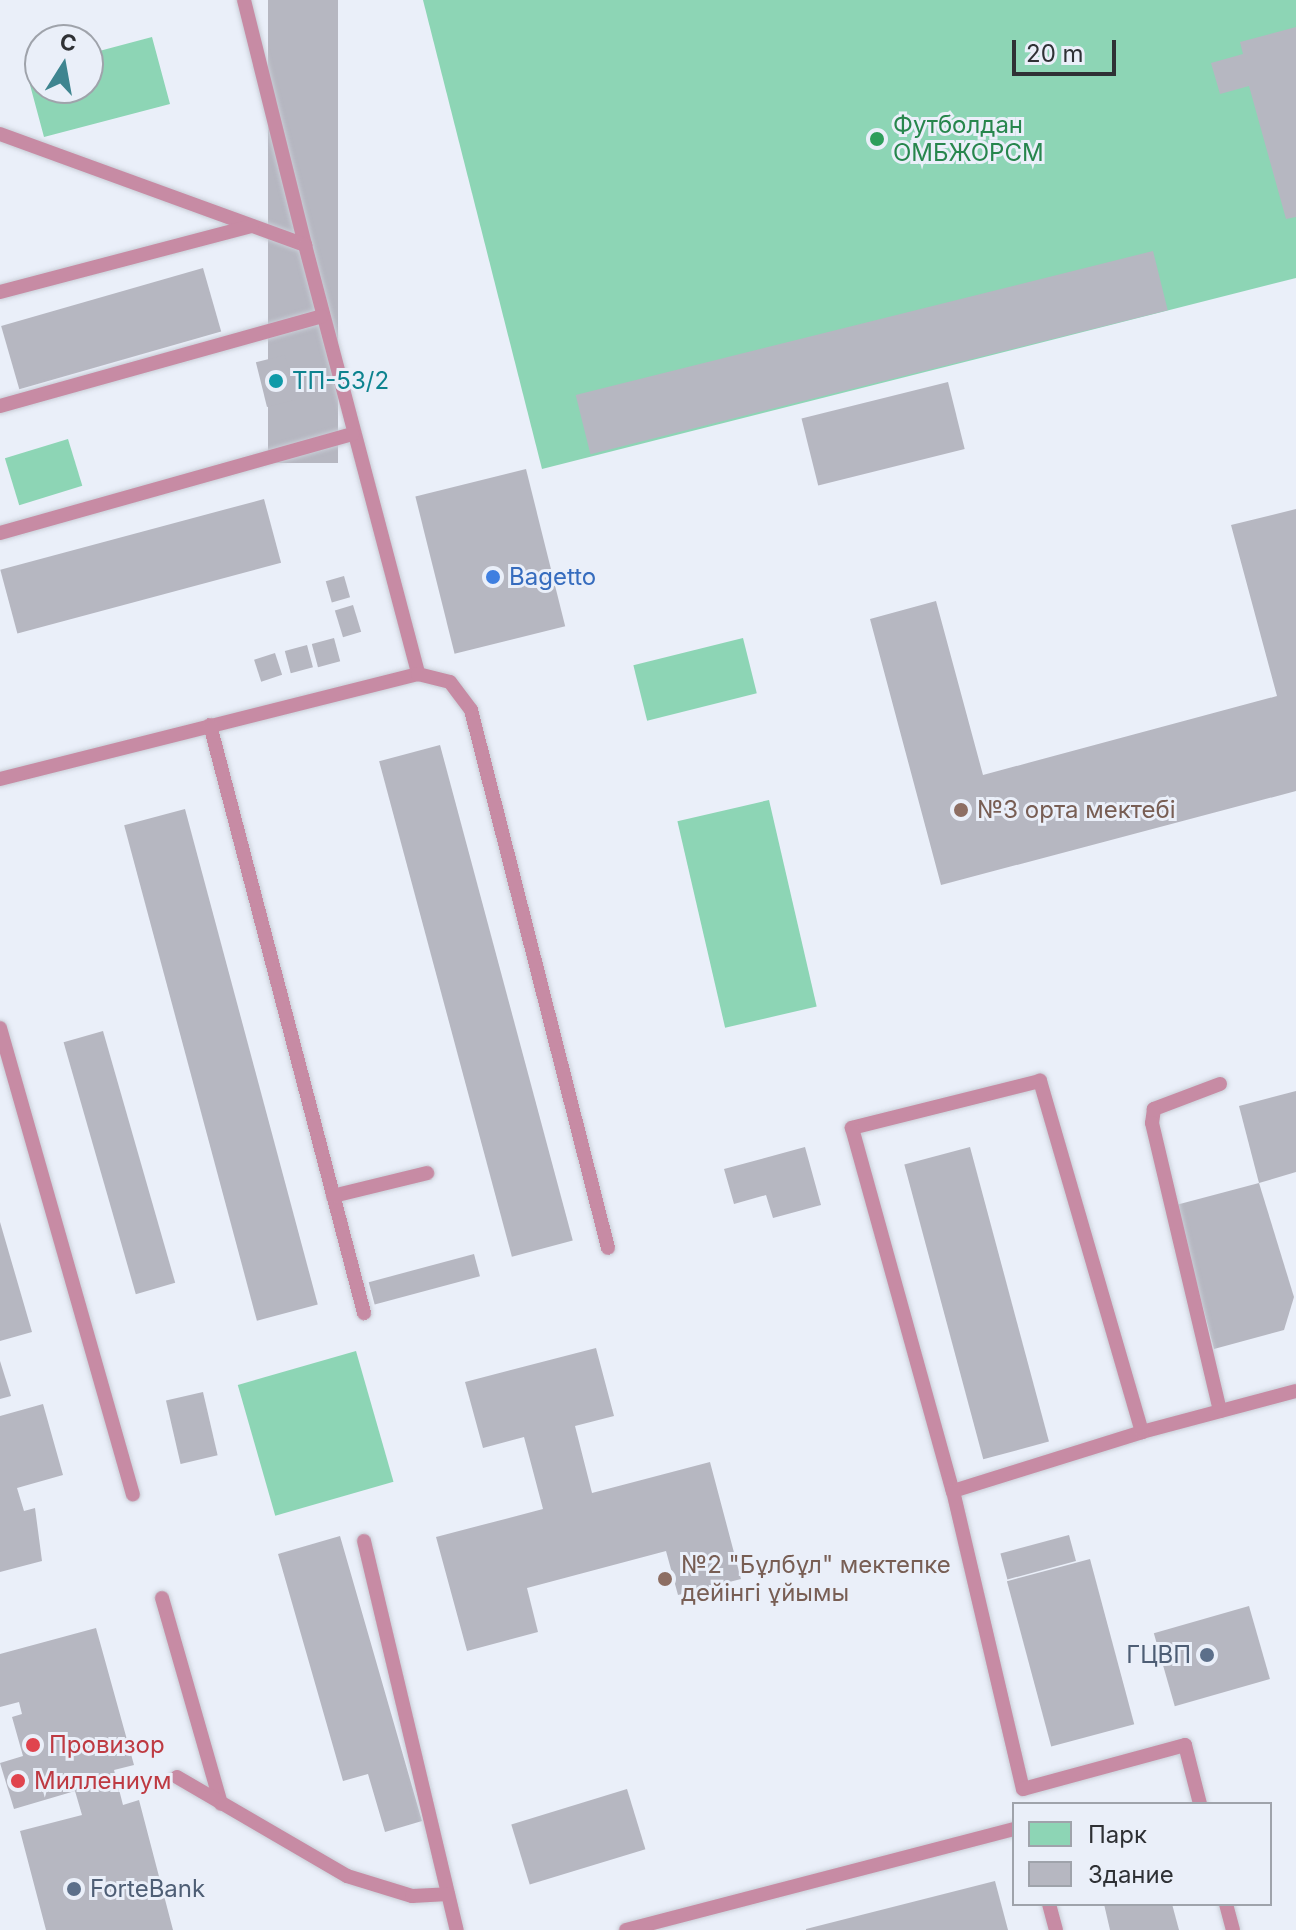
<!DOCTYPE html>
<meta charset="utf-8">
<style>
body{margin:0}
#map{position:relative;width:1296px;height:1930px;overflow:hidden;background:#eaeff9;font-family:Inter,sans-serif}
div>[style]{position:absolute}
.green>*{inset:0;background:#8dd5b5;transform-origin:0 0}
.building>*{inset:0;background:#b6b7c1;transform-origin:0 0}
.roads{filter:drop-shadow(0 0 2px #c8cdd6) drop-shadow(0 0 2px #c8cdd6)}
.lane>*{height:14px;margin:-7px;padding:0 7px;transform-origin:7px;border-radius:7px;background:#c78ba4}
.dots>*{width:22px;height:22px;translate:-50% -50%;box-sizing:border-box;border:4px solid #eaeff9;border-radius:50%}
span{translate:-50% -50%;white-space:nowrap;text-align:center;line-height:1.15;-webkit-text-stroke:6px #eaeff9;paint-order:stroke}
.leisure-label{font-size:24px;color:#27864d}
.left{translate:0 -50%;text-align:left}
.culture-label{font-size:24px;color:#0d838f}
.shop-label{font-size:24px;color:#366cbe}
.education-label{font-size:24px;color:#785e54}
.service-label{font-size:24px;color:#4e5e75}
.right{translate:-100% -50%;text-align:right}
.health-label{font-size:24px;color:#be3a42}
.legend{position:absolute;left:1012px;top:1802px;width:260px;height:104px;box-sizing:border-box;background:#eaeff9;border:2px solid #9fa3ab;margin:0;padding:10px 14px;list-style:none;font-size:24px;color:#2f3135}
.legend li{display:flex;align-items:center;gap:16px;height:40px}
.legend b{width:40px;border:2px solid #9fa3ab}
.north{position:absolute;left:24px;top:24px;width:80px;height:80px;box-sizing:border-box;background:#eaeff9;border:2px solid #9fa3ab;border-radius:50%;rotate:11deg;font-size:22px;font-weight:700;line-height:32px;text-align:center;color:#2f3135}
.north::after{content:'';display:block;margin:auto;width:28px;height:36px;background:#3f8590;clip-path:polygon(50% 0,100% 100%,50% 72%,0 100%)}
.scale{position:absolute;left:1012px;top:40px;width:104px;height:36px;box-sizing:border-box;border:4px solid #2f3135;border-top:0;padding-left:10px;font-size:24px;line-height:28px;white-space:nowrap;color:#2f3135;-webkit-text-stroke:6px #eaeff9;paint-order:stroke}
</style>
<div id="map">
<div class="green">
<div style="clip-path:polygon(423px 0,1296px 0,1296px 278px,542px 469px)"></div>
<div style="clip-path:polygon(152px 37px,170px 104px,44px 137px,26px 70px,40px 66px,40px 88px,88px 88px,88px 54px)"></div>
<div style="left:68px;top:439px;width:49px;height:66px;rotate:73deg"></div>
<div style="left:743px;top:638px;width:57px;height:113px;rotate:76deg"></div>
<div style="left:769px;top:800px;width:212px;height:94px;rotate:77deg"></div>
<div style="left:356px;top:1351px;width:136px;height:123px;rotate:74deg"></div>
</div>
<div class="building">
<div style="left:268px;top:0;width:70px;height:463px"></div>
<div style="clip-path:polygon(1296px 27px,1296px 217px,1286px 219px,1249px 86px,1220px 94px,1211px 63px,1243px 54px,1240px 42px)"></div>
<div style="left:1153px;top:251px;width:61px;height:595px;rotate:76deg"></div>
<div style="left:203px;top:268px;width:66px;height:210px;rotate:74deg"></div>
<div style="left:285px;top:355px;width:46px;height:30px;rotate:76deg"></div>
<div style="left:948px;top:382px;width:69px;height:151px;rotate:76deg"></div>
<div style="left:526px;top:469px;width:162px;height:114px;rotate:76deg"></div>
<div style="left:264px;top:499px;width:66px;height:273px;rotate:75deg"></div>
<div style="clip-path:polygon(1296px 509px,1296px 791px,941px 885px,870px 619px,936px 601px,983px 775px,1277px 696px,1231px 525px)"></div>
<div style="left:344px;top:576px;width:22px;height:19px;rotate:74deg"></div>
<div style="left:353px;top:605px;width:28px;height:19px;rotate:73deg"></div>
<div style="left:334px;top:638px;width:24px;height:23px;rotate:75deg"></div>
<div style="left:307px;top:645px;width:23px;height:23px;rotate:75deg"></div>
<div style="left:275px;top:653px;width:23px;height:22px;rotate:72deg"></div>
<div style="left:440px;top:745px;width:513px;height:63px;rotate:75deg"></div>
<div style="left:185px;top:809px;width:513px;height:63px;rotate:75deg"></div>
<div style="left:103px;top:1031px;width:262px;height:41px;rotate:74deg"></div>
<div style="clip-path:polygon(1296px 1091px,1296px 1172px,1259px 1183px,1239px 1106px)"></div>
<div style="clip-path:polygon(805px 1147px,821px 1205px,773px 1218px,766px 1195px,734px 1204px,724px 1169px)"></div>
<div style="left:970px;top:1147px;width:305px;height:68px;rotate:75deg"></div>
<div style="clip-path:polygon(1259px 1183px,1294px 1297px,1284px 1330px,1214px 1349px,1176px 1205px)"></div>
<div style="clip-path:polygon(0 1222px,32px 1332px,0 1341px)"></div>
<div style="left:474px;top:1254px;width:23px;height:109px;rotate:75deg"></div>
<div style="clip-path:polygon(596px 1348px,614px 1416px,575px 1426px,592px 1493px,710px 1462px,741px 1579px,678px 1595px,666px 1551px,527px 1588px,538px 1632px,467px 1651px,436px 1537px,543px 1509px,524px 1437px,483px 1448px,465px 1382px)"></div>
<div style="clip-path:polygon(0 1361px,11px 1396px,0 1399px)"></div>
<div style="left:203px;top:1392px;width:65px;height:38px;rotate:77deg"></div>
<div style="clip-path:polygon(43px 1404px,63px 1475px,17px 1488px,24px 1511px,35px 1508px,42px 1561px,0 1572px,0 1416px)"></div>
<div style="left:1069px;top:1535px;width:27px;height:71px;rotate:75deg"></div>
<div style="clip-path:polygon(340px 1536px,422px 1821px,385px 1832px,368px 1774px,343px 1781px,278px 1554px)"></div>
<div style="left:1090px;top:1559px;width:171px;height:86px;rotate:75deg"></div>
<div style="left:1249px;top:1606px;width:76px;height:99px;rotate:74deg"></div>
<div style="clip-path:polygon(96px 1628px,134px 1765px,114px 1770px,123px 1805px,139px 1800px,173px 1930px,46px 1930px,20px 1831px,82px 1815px,75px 1791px,14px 1809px,0 1763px,23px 1756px,12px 1717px,22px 1714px,19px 1702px,0 1707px,0 1654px)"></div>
<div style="left:627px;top:1789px;width:63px;height:121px;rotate:73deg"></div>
<div style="clip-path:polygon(995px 1881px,1008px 1930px,806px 1930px,806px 1929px)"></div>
<div style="clip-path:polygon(1104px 1904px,1172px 1904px,1179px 1930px,1110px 1930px)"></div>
</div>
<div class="roads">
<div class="lane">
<div style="left:244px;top:0;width:252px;rotate:76deg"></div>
<div style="left:0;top:134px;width:325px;rotate:20deg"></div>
<div style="left:305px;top:245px;width:444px;rotate:75.2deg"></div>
<div style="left:418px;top:674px;width:431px;rotate:165.9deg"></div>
<div style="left:0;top:292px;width:260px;rotate:-14.7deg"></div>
<div style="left:0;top:406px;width:334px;rotate:-15.6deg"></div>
<div style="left:0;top:533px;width:366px;rotate:-15.7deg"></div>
<div style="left:418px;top:674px;width:33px;rotate:14deg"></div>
<div style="left:450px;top:682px;width:35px;rotate:53deg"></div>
<div style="left:471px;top:710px;width:555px;rotate:75.71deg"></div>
<div style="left:210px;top:725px;width:608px;rotate:75.32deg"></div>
<div style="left:0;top:1028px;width:485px;rotate:74.1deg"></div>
<div style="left:1220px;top:1084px;width:71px;rotate:159.3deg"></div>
<div style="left:1154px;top:1109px;width:14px;rotate:98deg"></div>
<div style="left:1152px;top:1123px;width:296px;rotate:76.7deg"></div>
<div style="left:333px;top:1196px;width:97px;rotate:-13.7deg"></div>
<div style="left:1142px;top:1432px;width:159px;rotate:-14.9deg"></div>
<div style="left:953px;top:1491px;width:198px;rotate:-17.3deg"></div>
<div style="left:1142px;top:1432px;width:366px;rotate:-106.2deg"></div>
<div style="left:1040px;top:1081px;width:194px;rotate:166deg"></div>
<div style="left:852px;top:1128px;width:377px;rotate:74.5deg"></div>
<div style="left:953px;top:1491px;width:306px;rotate:76.8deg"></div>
<div style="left:1023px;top:1789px;width:168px;rotate:-15.2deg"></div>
<div style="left:1185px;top:1745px;width:61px;rotate:75.7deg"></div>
<div style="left:364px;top:1541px;width:400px;rotate:76.6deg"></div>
<div style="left:162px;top:1598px;width:214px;rotate:74deg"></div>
<div style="left:177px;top:1777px;width:197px;rotate:30.2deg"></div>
<div style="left:347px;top:1876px;width:68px;rotate:17.1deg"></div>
<div style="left:412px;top:1896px;width:36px;rotate:-3deg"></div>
<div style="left:1049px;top:1904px;width:27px;rotate:75deg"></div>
<div style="left:1226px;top:1904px;width:27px;rotate:75deg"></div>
<div style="left:626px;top:1930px;width:401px;rotate:-14.6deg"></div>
</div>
</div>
<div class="dots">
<div style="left:877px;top:139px;background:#2e9e5b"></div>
<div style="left:276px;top:381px;background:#0f9aa8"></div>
<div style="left:493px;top:577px;background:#3f7fe0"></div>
<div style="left:961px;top:810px;background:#8d6e63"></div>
<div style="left:665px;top:1579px;background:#8d6e63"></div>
<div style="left:1207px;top:1655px;background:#5c6f8a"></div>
<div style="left:33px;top:1745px;background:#e0444e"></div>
<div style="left:18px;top:1781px;background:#e0444e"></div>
<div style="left:74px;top:1889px;background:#5c6f8a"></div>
</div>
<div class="leisure-label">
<span class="left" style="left:893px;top:139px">Футболдан<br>ОМБЖОРСМ</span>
</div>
<div class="culture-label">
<span class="left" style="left:292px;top:381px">ТП-53/2</span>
</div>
<div class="shop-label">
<span class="left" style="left:509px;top:577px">Bagetto</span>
</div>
<div class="education-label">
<span class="left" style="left:977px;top:810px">№3 орта мектебі</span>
<span class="left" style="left:681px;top:1579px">№2 "Бұлбұл" мектепке<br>дейінгі ұйымы</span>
</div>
<div class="service-label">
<span class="right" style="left:1191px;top:1655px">ГЦВП</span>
<span class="left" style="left:90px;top:1889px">ForteBank</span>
</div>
<div class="health-label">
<span class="left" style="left:49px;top:1745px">Провизор</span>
<span class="left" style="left:34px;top:1781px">Миллениум</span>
</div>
<ul class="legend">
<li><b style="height:22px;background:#8dd5b5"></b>Парк</li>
<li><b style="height:22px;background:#b6b7c1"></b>Здание</li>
</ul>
<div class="north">С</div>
<div class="scale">20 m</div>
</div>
